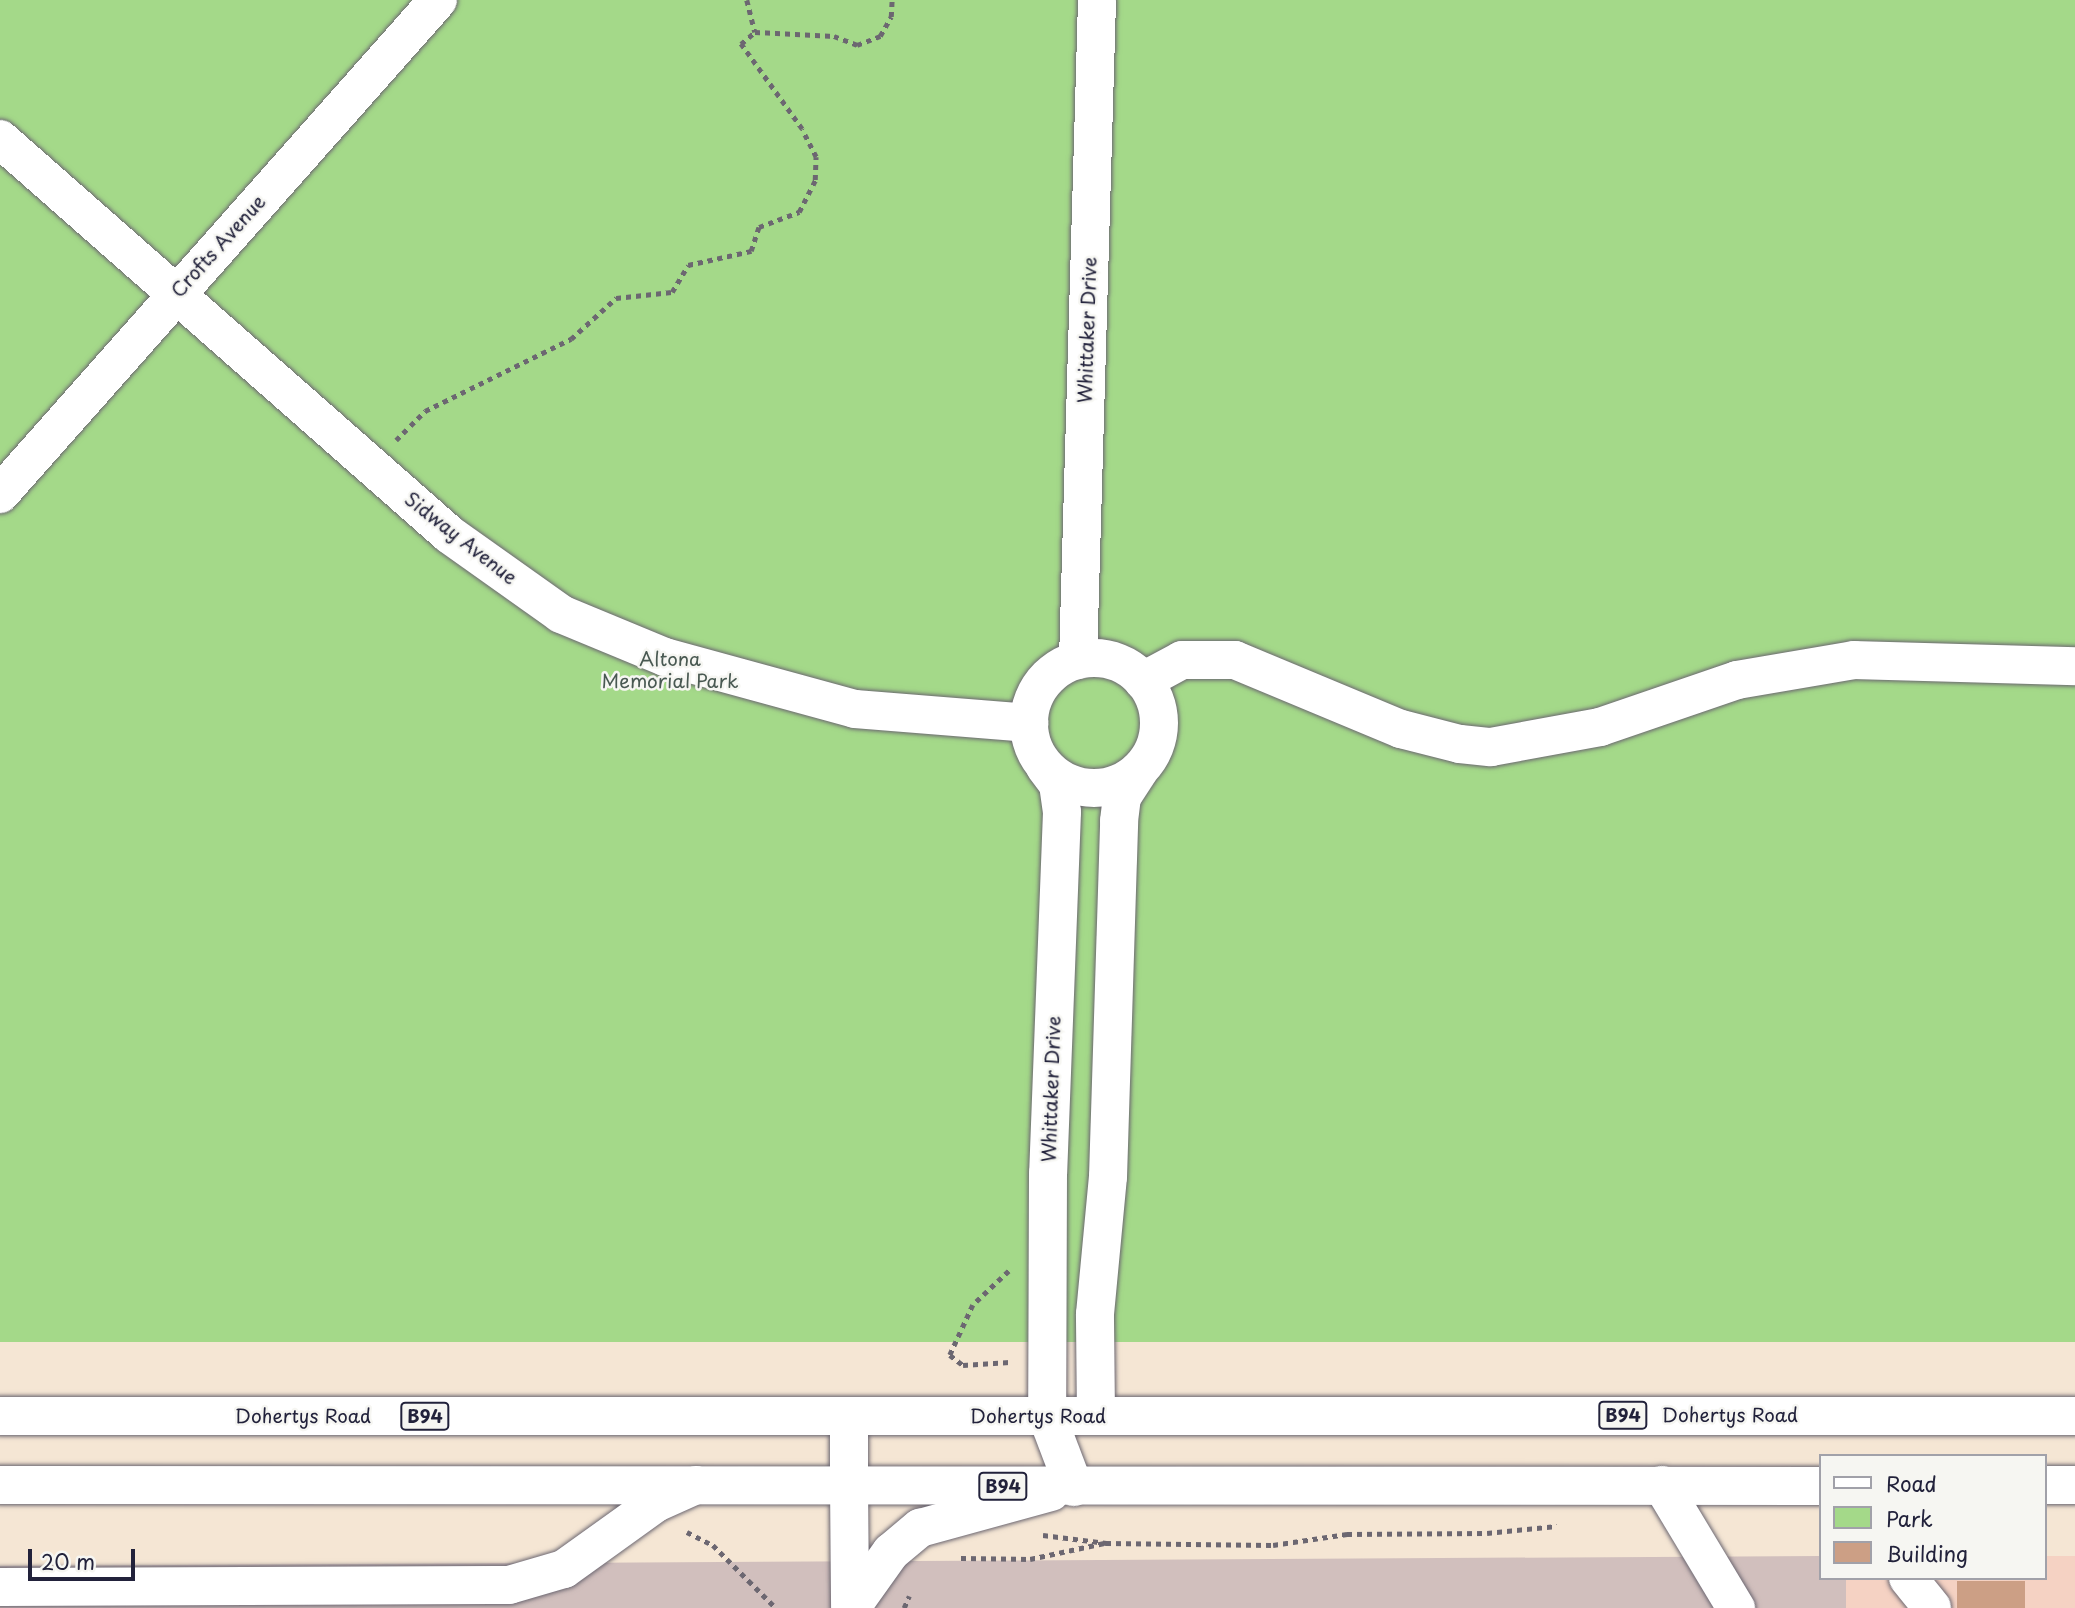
<!DOCTYPE html>
<style>
body{margin:0}
#map{position:relative;width:2075px;height:1608px;overflow:hidden;background:#f5e6d4;font-family:"Playpen Sans",sans-serif}
div>[style]{position:absolute}
.built>*{inset:0;background:#f5d2c3}
.industrial>*{inset:0;background:#d1bfbd}
.green>*{inset:0;background:#a4d989;transform-origin:0 0}
.building>*{inset:0;background:#cc9f85;transform-origin:0 0}
.path>*{height:4.5px;margin-top:-2.25px;transform-origin:0;background:repeating-linear-gradient(90deg,#6c6771 0 5px,transparent 0 10px)}
.roads{filter:drop-shadow(0 0 2px #6c6771) drop-shadow(0 0 2px #6c6771)}
.minor>*{height:38px;margin:-19px;padding:0 19px;transform-origin:19px;border-radius:19px;background:#fff}
.minor>.ring{margin:-19px;padding:0;box-sizing:content-box;background:none;border:38px solid #fff;border-radius:50%}
.major>*{height:38px;margin:-19px;padding:0 19px;transform-origin:19px;border-radius:19px;background:#fff}
span{translate:-50% -50%;white-space:nowrap;text-align:center;line-height:1.15;-webkit-text-stroke:5px #f6f6f2;paint-order:stroke}
.shield-label span{padding:2px 5px;background:#f6f6f2;border:2px solid;border-radius:5px;-webkit-text-stroke-width:0}
.shield-label{font-size:18px;color:#22223b;font-weight:700}
.street-label{font-size:19px;color:#22223b}
.park-label{font-size:19px;color:#495952}
.legend{position:absolute;left:1819px;top:1454px;width:228px;height:126px;box-sizing:border-box;background:#f6f6f2;border:2px solid #a1a1a9;margin:0;padding:9px 12px;list-style:none;font-size:21px;color:#22223b}
.legend li{display:flex;align-items:center;gap:14px;height:35px}
.legend b{width:35px;border:2px solid #a1a1a9}
.scale{position:absolute;left:28px;top:1549px;width:107px;height:32px;box-sizing:border-box;border:4px solid #22223b;border-top:0;padding-left:9px;font-size:21px;line-height:24px;white-space:nowrap;color:#22223b;-webkit-text-stroke:5px #f6f6f2;paint-order:stroke}
</style>
<div id="map">
<div class="built">
<div style="clip-path:polygon(2045px 1556px,2075px 1556px,2075px 1608px,1846px 1608px,1846px 1578px,2045px 1578px)"></div>
</div>
<div class="industrial">
<div style="clip-path:polygon(1821px 1556px,1821px 1578px,1846px 1578px,1846px 1608px,0 1608px,0 1566px)"></div>
</div>
<div class="green">
<div style="left:0;top:0;width:2075px;height:1342px"></div>
</div>
<div class="building">
<div style="left:1957px;top:1581px;width:68px;height:27px"></div>
</div>
<div class="path">
<div style="left:747px;top:0;width:33px;rotate:76deg"></div>
<div style="left:396px;top:440px;width:41px;rotate:-45deg"></div>
<div style="left:425px;top:411px;width:163px;rotate:-26.3deg"></div>
<div style="left:571px;top:339px;width:61px;rotate:-42.3deg"></div>
<div style="left:616px;top:298px;width:56px;rotate:-6.1deg"></div>
<div style="left:672px;top:292px;width:31px;rotate:-59deg"></div>
<div style="left:688px;top:265px;width:65px;rotate:-12.5deg"></div>
<div style="left:751px;top:251px;width:25px;rotate:-72deg"></div>
<div style="left:759px;top:227px;width:43px;rotate:-20.6deg"></div>
<div style="left:799px;top:212px;width:36px;rotate:-63deg"></div>
<div style="left:815px;top:180px;width:23px;rotate:-88deg"></div>
<div style="left:816px;top:157px;width:31px;rotate:-117deg"></div>
<div style="left:802px;top:129px;width:105px;rotate:-125.7deg"></div>
<div style="left:741px;top:44px;width:18px;rotate:-41deg"></div>
<div style="left:755px;top:32px;width:79px;rotate:2.9deg"></div>
<div style="left:834px;top:36px;width:25px;rotate:21deg"></div>
<div style="left:857px;top:45px;width:25px;rotate:-21deg"></div>
<div style="left:880px;top:36px;width:22px;rotate:-60deg"></div>
<div style="left:891px;top:17px;width:17px;rotate:-87deg"></div>
<div style="left:1009px;top:1271px;width:50px;rotate:136.6deg"></div>
<div style="left:973px;top:1305px;width:55px;rotate:114.7deg"></div>
<div style="left:950px;top:1355px;width:16px;rotate:38deg"></div>
<div style="left:963px;top:1365px;width:47px;rotate:-3.7deg"></div>
<div style="left:687px;top:1532px;width:29px;rotate:27deg"></div>
<div style="left:713px;top:1545px;width:89px;rotate:45deg"></div>
<div style="left:1043px;top:1535px;width:64px;rotate:7.2deg"></div>
<div style="left:1106px;top:1543px;width:167px;rotate:0.7deg"></div>
<div style="left:1273px;top:1545px;width:75px;rotate:-8.5deg"></div>
<div style="left:1347px;top:1534px;width:140px;rotate:-0.4deg"></div>
<div style="left:1487px;top:1533px;width:70px;rotate:-5.7deg"></div>
<div style="left:961px;top:1558px;width:69px;rotate:0.8deg"></div>
<div style="left:1030px;top:1559px;width:76px;rotate:-12.2deg"></div>
<div style="left:904px;top:1608px;width:13px;rotate:-67deg"></div>
</div>
<div class="roads">
<div class="minor">
<div style="left:0;top:139px;width:599px;rotate:41.35deg"></div>
<div style="left:450px;top:535px;width:136px;rotate:35.4deg"></div>
<div style="left:561px;top:614px;width:113px;rotate:22.5deg"></div>
<div style="left:665px;top:657px;width:197px;rotate:15.3deg"></div>
<div style="left:855px;top:709px;width:175px;rotate:4.6deg"></div>
<div style="left:0;top:494px;width:660px;rotate:-48.44deg"></div>
<div class="ring" style="left:1029px;top:658px;width:92px;height:92px"></div>
<div style="left:1078px;top:660px;width:660px;rotate:-88.35deg"></div>
<div style="left:1143px;top:681px;width:44px;rotate:-28.3deg"></div>
<div style="left:1182px;top:660px;width:53px"></div>
<div style="left:1235px;top:660px;width:180px;rotate:22.6deg"></div>
<div style="left:1401px;top:729px;width:61px;rotate:14.3deg"></div>
<div style="left:1460px;top:744px;width:31px;rotate:6deg"></div>
<div style="left:1491px;top:747px;width:111px;rotate:-10.4deg"></div>
<div style="left:1600px;top:727px;width:145px;rotate:-18.9deg"></div>
<div style="left:1737px;top:680px;width:119px;rotate:-9.7deg"></div>
<div style="left:1854px;top:660px;width:221px;rotate:1.6deg"></div>
<div style="left:1045px;top:767px;width:21px;rotate:53deg"></div>
<div style="left:1058px;top:784px;width:28px;rotate:82deg"></div>
<div style="left:1062px;top:812px;width:361px;rotate:92.2deg"></div>
<div style="left:1048px;top:1173px;width:243px;rotate:90.2deg"></div>
<div style="left:1096px;top:1416px;width:102px;rotate:-90.6deg"></div>
<div style="left:1095px;top:1314px;width:138px;rotate:-84.6deg"></div>
<div style="left:1108px;top:1177px;width:356px;rotate:-88.2deg"></div>
<div style="left:1119px;top:821px;width:24px;rotate:-83deg"></div>
<div style="left:1122px;top:797px;width:31px;rotate:-57deg"></div>
<div style="left:849px;top:1484px;width:124px;rotate:89.5deg"></div>
<div style="left:1662px;top:1485px;width:144px;rotate:59deg"></div>
<div style="left:1908px;top:1578px;width:38px;rotate:51deg"></div>
<div style="left:0;top:1587px;width:509px;rotate:-0.23deg"></div>
<div style="left:509px;top:1585px;width:57px;rotate:-16.2deg"></div>
<div style="left:564px;top:1569px;width:113px;rotate:-35.7deg"></div>
<div style="left:656px;top:1503px;width:44px;rotate:-24.2deg"></div>
<div style="left:851px;top:1608px;width:69px;rotate:-54.5deg"></div>
<div style="left:891px;top:1552px;width:38px;rotate:-40deg"></div>
<div style="left:920px;top:1528px;width:136px;rotate:-15.4deg"></div>
</div>
<div class="major">
<div style="left:0;top:1416px;width:2075px"></div>
<div style="left:1047px;top:1416px;width:76px;rotate:69.2deg"></div>
<div style="left:849px;top:1484px;width:67px;rotate:-90deg"></div>
<div style="left:0;top:1485px;width:1821px;rotate:0.03deg"></div>
<div style="left:2045px;top:1485px;width:30px"></div>
</div>
</div>
<div class="shield-label">
<span style="left:1623px;top:1415px">B94</span>
<span style="left:425px;top:1416px">B94</span>
<span style="left:1003px;top:1486px">B94</span>
</div>
<div class="street-label">
<span style="left:218px;top:246px;rotate:-48deg">Crofts Avenue</span>
<span style="left:1087px;top:330px;rotate:-88deg">Whittaker Drive</span>
<span style="left:461px;top:538px;rotate:38deg">Sidway Avenue</span>
<span style="left:1051px;top:1089px;rotate:-88deg">Whittaker Drive</span>
<span style="left:1730px;top:1415px">Dohertys Road</span>
<span style="left:303px;top:1416px">Dohertys Road</span>
<span style="left:1038px;top:1416px">Dohertys Road</span>
</div>
<div class="park-label">
<span style="left:670px;top:670px">Altona<br>Memorial Park</span>
</div>
<ul class="legend">
<li><b style="height:9px;background:#fff"></b>Road</li>
<li><b style="height:19px;background:#a4d989"></b>Park</li>
<li><b style="height:19px;background:#cc9f85"></b>Building</li>
</ul>
<div class="scale">20 m</div>
</div>
